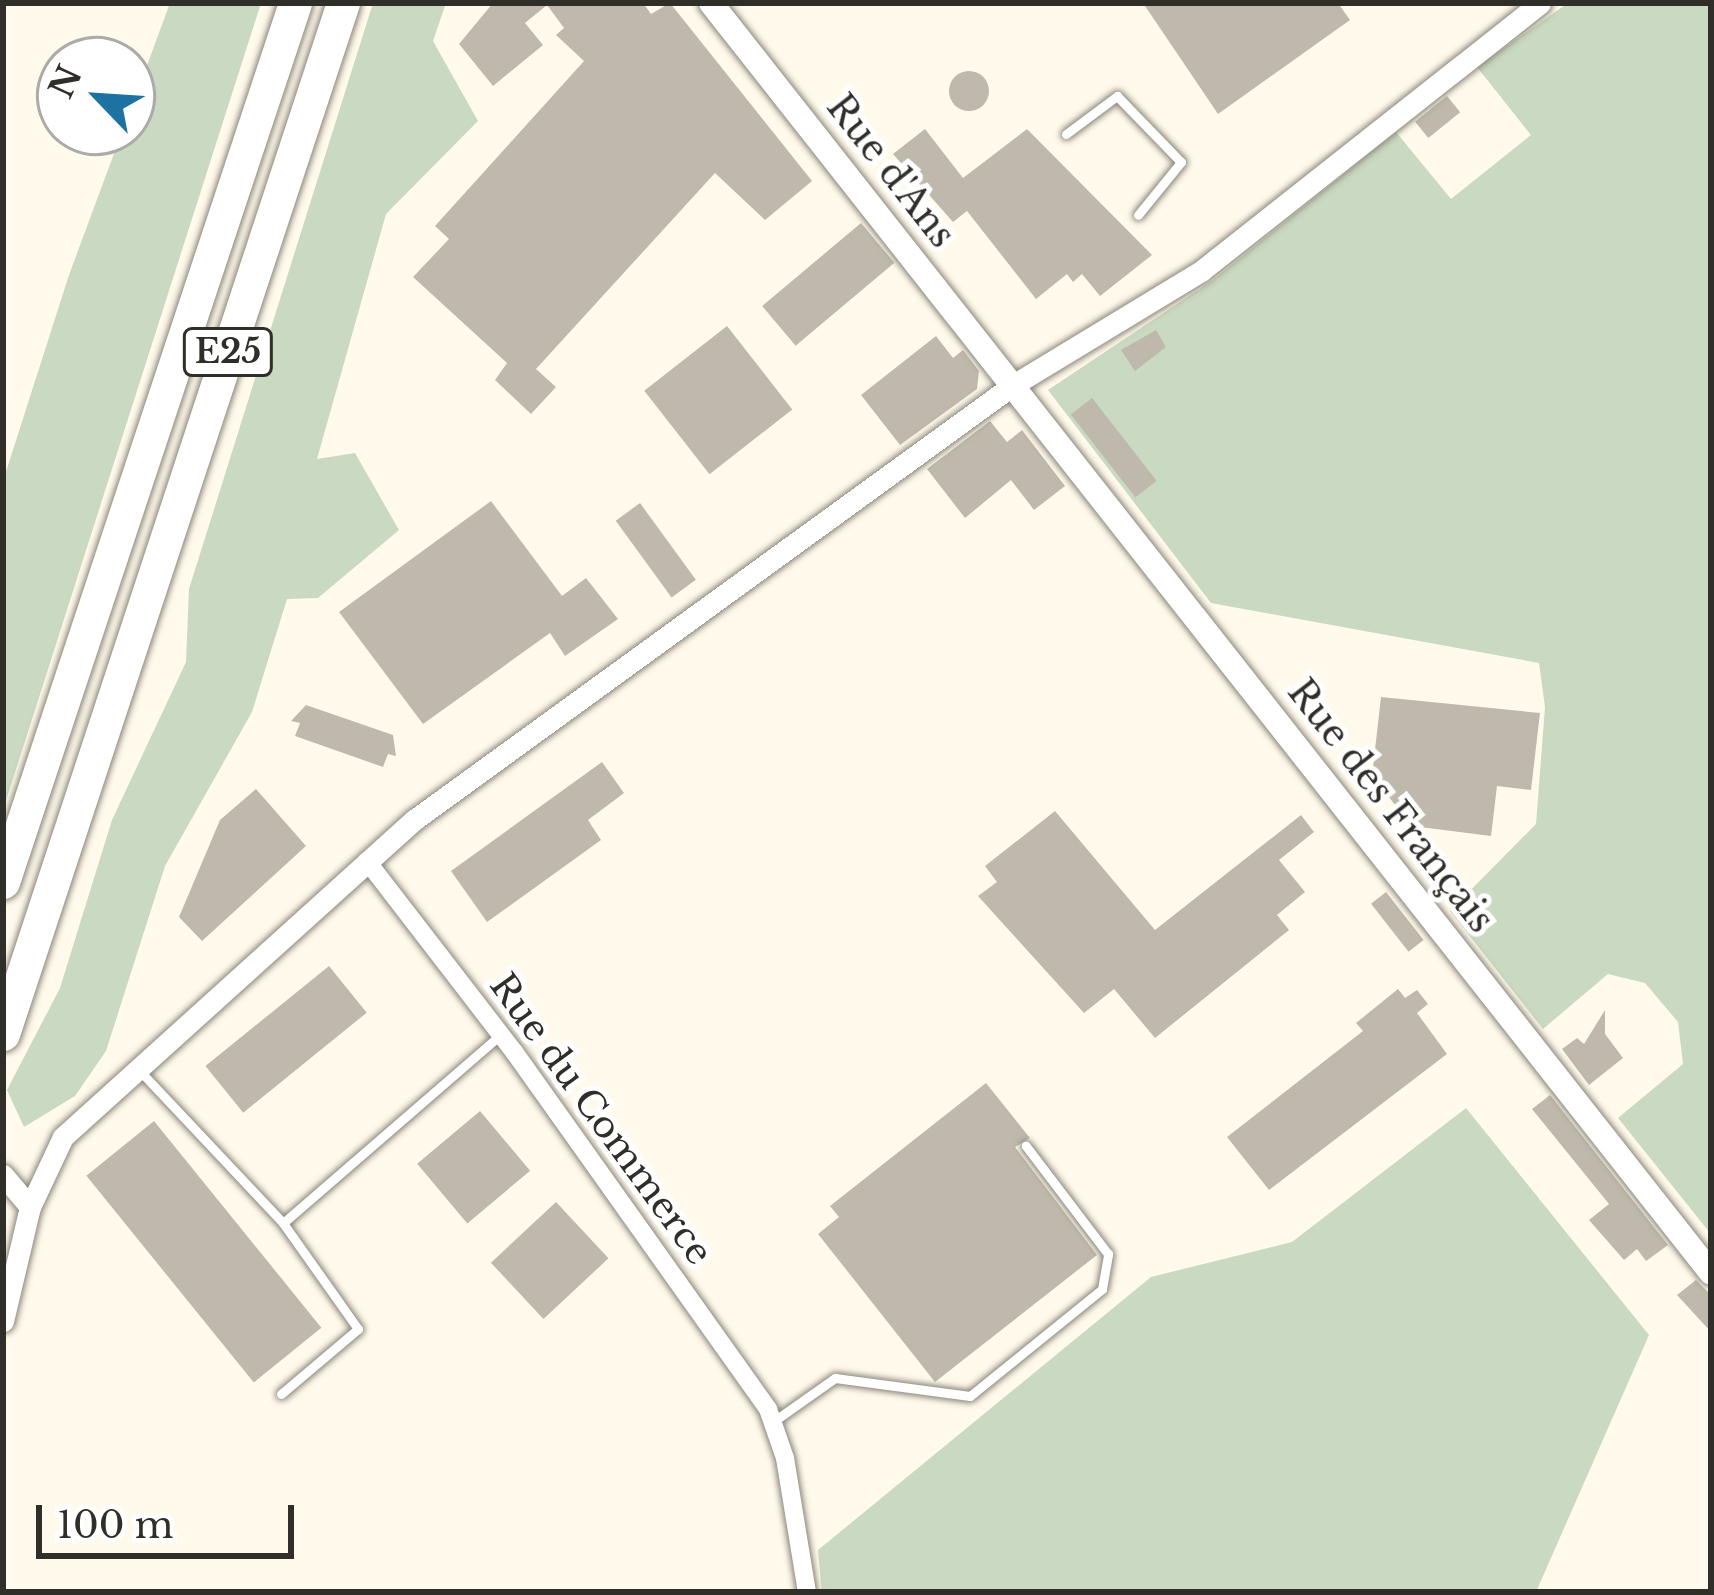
<!DOCTYPE html>
<meta charset="utf-8">
<style>
body{margin:0}
#map{position:relative;width:1714px;height:1595px;overflow:hidden;background:#fffaec;font-family:"Libre Baskerville",serif}
div>[style]{position:absolute}
.green>*{inset:0;background:#cad9c1}
.building>*{inset:0;background:#beb9ac;transform-origin:0 0}
.round{border-radius:50%}
.roads{filter:drop-shadow(0 0 3px #8c877b) drop-shadow(0 0 3px #8c877b)}
.service>*{height:9px;margin:-4.5px;padding:0 4.5px;transform-origin:4.5px;border-radius:4.5px;background:#fff}
.minor>*{height:18px;margin:-9px;padding:0 9px;transform-origin:9px;border-radius:9px;background:#fff}
.tertiary>*{height:21px;margin:-10.5px;padding:0 10.5px;transform-origin:10.5px;border-radius:10.5px;background:#fff}
.secondary>*{height:24px;margin:-12px;padding:0 12px;transform-origin:12px;border-radius:12px;background:#fff}
.motorway>*{height:33px;margin:-16.5px;padding:0 16.5px;transform-origin:16.5px;border-radius:16.5px;background:#fff}
span{translate:-50% -50%;white-space:nowrap;text-align:center;line-height:1.15;-webkit-text-stroke:10px #fff;paint-order:stroke}
.shield-label span{padding:3px 9px;background:#fff;border:3px solid;border-radius:9px;-webkit-text-stroke-width:0}
.shield-label{font-size:33px;color:#302e29;font-weight:700}
.street-label{font-size:36px;color:#302e29}
.frame{position:absolute;inset:0;border:6px solid #302e29;pointer-events:none}
.north{position:absolute;left:36px;top:36px;width:120px;height:120px;box-sizing:border-box;background:#fff;border:3px solid #acaba9;border-radius:50%;rotate:295deg;font-size:33px;font-weight:700;line-height:48px;text-align:center;color:#302e29}
.north::after{content:'';display:block;margin:auto;width:42px;height:54px;background:#1d72a2;clip-path:polygon(50% 0,100% 100%,50% 72%,0 100%)}
.scale{position:absolute;left:36px;top:1505px;width:258px;height:54px;box-sizing:border-box;border:6px solid #302e29;border-top:0;padding-left:15px;font-size:36px;line-height:42px;white-space:nowrap;color:#302e29;-webkit-text-stroke:9px #fff;paint-order:stroke}
</style>
<div id="map">
<div class="green">
<div style="clip-path:polygon(170px 3px,261px 3px,3px 810px,3px 481px,69px 275px,122px 132px,132px 132px,132px 106px)"></div>
<div style="clip-path:polygon(373px 3px,446px 3px,433px 41px,478px 121px,386px 214px,317px 459px,355px 453px,399px 530px,318px 598px,287px 599px,252px 712px,165px 866px,106px 1051px,75px 1096px,24px 1127px,7px 1090px,60px 988px,112px 820px,186px 662px,189px 589px)"></div>
<div style="clip-path:polygon(1568px 3px,1711px 3px,1710px 1233px,1618px 1118px,1683px 1064px,1678px 1022px,1645px 983px,1608px 974px,1543px 1029px,1450px 911px,1536px 824px,1545px 707px,1539px 663px,1211px 603px,1048px 390px,1213px 280px,1396px 132px,1451px 199px,1531px 135px,1477px 67px)"></div>
<div style="clip-path:polygon(1466px 1108px,1649px 1335px,1536px 1592px,822px 1592px,818px 1550px,1151px 1277px,1292px 1242px)"></div>
</div>
<div class="building">
<div style="clip-path:polygon(493px 3px,643px 3px,651px 14px,670px 3px,812px 181px,765px 220px,715px 173px,536px 369px,556px 387px,531px 414px,495px 380px,507px 363px,413px 277px,449px 239px,435px 226px,584px 61px,556px 35px,564px 28px,547px 5px,525px 23px,543px 45px,493px 86px,459px 44px)"></div>
<div style="clip-path:polygon(1143px 3px,1338px 3px,1350px 20px,1218px 114px)"></div>
<div class="round" style="left:949px;top:71px;width:40px;height:40px"></div>
<div style="left:1447px;top:96px;width:21px;height:41px;rotate:51deg"></div>
<div style="clip-path:polygon(925px 129px,963px 178px,1027px 129px,1152px 255px,1100px 296px,1082px 274px,1073px 282px,1067px 274px,1036px 299px,967px 211px,953px 222px,893px 154px)"></div>
<div style="left:861px;top:223px;width:52px;height:129px;rotate:50deg"></div>
<div style="left:727px;top:326px;width:106px;height:105px;rotate:52deg"></div>
<div style="clip-path:polygon(1156px 330px,1166px 347px,1135px 371px,1121px 350px)"></div>
<div style="clip-path:polygon(936px 336px,953px 358px,963px 350px,979px 371px,977px 389px,900px 445px,861px 395px)"></div>
<div style="left:1092px;top:398px;width:105px;height:27px;rotate:52deg"></div>
<div style="clip-path:polygon(990px 421px,1007px 442px,1022px 430px,1065px 486px,1034px 510px,1011px 480px,965px 518px,927px 469px)"></div>
<div style="clip-path:polygon(491px 501px,562px 596px,586px 578px,618px 619px,565px 656px,550px 633px,423px 724px,339px 612px)"></div>
<div style="left:640px;top:503px;width:95px;height:30px;rotate:54deg"></div>
<div style="clip-path:polygon(1381px 697px,1540px 713px,1531px 790px,1497px 786px,1491px 836px,1412px 826px,1372px 776px)"></div>
<div style="clip-path:polygon(306px 705px,393px 735px,396px 756px,388px 754px,383px 767px,295px 736px,300px 723px,291px 721px)"></div>
<div style="clip-path:polygon(602px 762px,624px 793px,588px 820px,601px 840px,487px 922px,451px 871px)"></div>
<div style="clip-path:polygon(256px 789px,306px 846px,202px 941px,179px 917px,220px 820px)"></div>
<div style="clip-path:polygon(1055px 811px,1155px 930px,1301px 815px,1314px 832px,1279px 860px,1305px 892px,1277px 915px,1289px 930px,1155px 1038px,1114px 989px,1084px 1013px,978px 896px,997px 882px,985px 866px)"></div>
<div style="left:1386px;top:892px;width:61px;height:19px;rotate:52deg"></div>
<div style="left:329px;top:966px;width:60px;height:159px;rotate:51deg"></div>
<div style="clip-path:polygon(1398px 989px,1405px 998px,1417px 990px,1428px 1004px,1417px 1013px,1447px 1054px,1269px 1190px,1227px 1137px,1363px 1031px,1356px 1023px)"></div>
<div style="clip-path:polygon(1605px 1010px,1605px 1034px,1623px 1058px,1589px 1085px,1562px 1049px,1577px 1038px,1584px 1044px)"></div>
<div style="clip-path:polygon(986px 1083px,1030px 1138px,1015px 1147px,1097px 1255px,935px 1382px,818px 1234px,839px 1217px,830px 1206px)"></div>
<div style="clip-path:polygon(1550px 1095px,1668px 1245px,1646px 1261px,1637px 1249px,1624px 1260px,1589px 1220px,1609px 1204px,1532px 1109px)"></div>
<div style="left:480px;top:1111px;width:78px;height:82px;rotate:50deg"></div>
<div style="left:154px;top:1121px;width:266px;height:87px;rotate:51deg"></div>
<div style="left:556px;top:1202px;width:77px;height:89px;rotate:47deg"></div>
<div style="clip-path:polygon(1696px 1280px,1711px 1295px,1711px 1332px,1677px 1295px)"></div>
</div>
<div class="roads">
<div class="service">
<div style="left:1066px;top:134px;width:64px;rotate:-36.7deg"></div>
<div style="left:1117px;top:96px;width:92px;rotate:45.9deg"></div>
<div style="left:1181px;top:162px;width:68px;rotate:129.1deg"></div>
<div style="left:139px;top:1070px;width:210px;rotate:46.7deg"></div>
<div style="left:283px;top:1223px;width:289px;rotate:-40.9deg"></div>
<div style="left:281px;top:1394px;width:101px;rotate:-40.2deg"></div>
<div style="left:358px;top:1329px;width:130px;rotate:-125.3deg"></div>
<div style="left:774px;top:1421px;width:75px;rotate:-35.2deg"></div>
<div style="left:835px;top:1378px;width:136px;rotate:7.6deg"></div>
<div style="left:970px;top:1396px;width:170px;rotate:-39deg"></div>
<div style="left:1102px;top:1289px;width:36px;rotate:-80deg"></div>
<div style="left:1108px;top:1254px;width:136px;rotate:-127.2deg"></div>
</div>
<div class="minor">
<div style="left:367px;top:861px;width:242px;rotate:52.4deg"></div>
<div style="left:515px;top:1053px;width:437px;rotate:54.6deg"></div>
<div style="left:768px;top:1409px;width:52px;rotate:70.9deg"></div>
<div style="left:785px;top:1458px;width:136px;rotate:80.7deg"></div>
</div>
<div class="tertiary">
<div style="left:3px;top:1175px;width:42px;rotate:49.8deg"></div>
<div style="left:3px;top:1321px;width:117px;rotate:-76.7deg"></div>
<div style="left:30px;top:1207px;width:77px;rotate:-64.8deg"></div>
<div style="left:63px;top:1137px;width:473px;rotate:-42.1deg"></div>
<div style="left:414px;top:820px;width:740px;rotate:-35.99deg"></div>
<div style="left:1013px;top:385px;width:220px;rotate:-31.2deg"></div>
<div style="left:1201px;top:271px;width:432px;rotate:-38.3deg"></div>
</div>
<div class="secondary">
<div style="left:711px;top:3px;width:1616px;rotate:51.78deg"></div>
</div>
<div class="motorway">
<div style="left:3px;top:882px;width:926px;rotate:-71.62deg"></div>
<div style="left:3px;top:1034px;width:1086px;rotate:-71.75deg"></div>
</div>
</div>
<div class="shield-label">
<span style="left:228px;top:352px">E25</span>
</div>
<div class="street-label">
<span style="left:891px;top:171px;rotate:52deg">Rue d'Ans</span>
<span style="left:1391px;top:806px;rotate:52deg">Rue des Français</span>
<span style="left:601px;top:1119px;rotate:54deg">Rue du Commerce</span>
</div>
<div class="frame"></div>
<div class="north">N</div>
<div class="scale">100 m</div>
</div>
